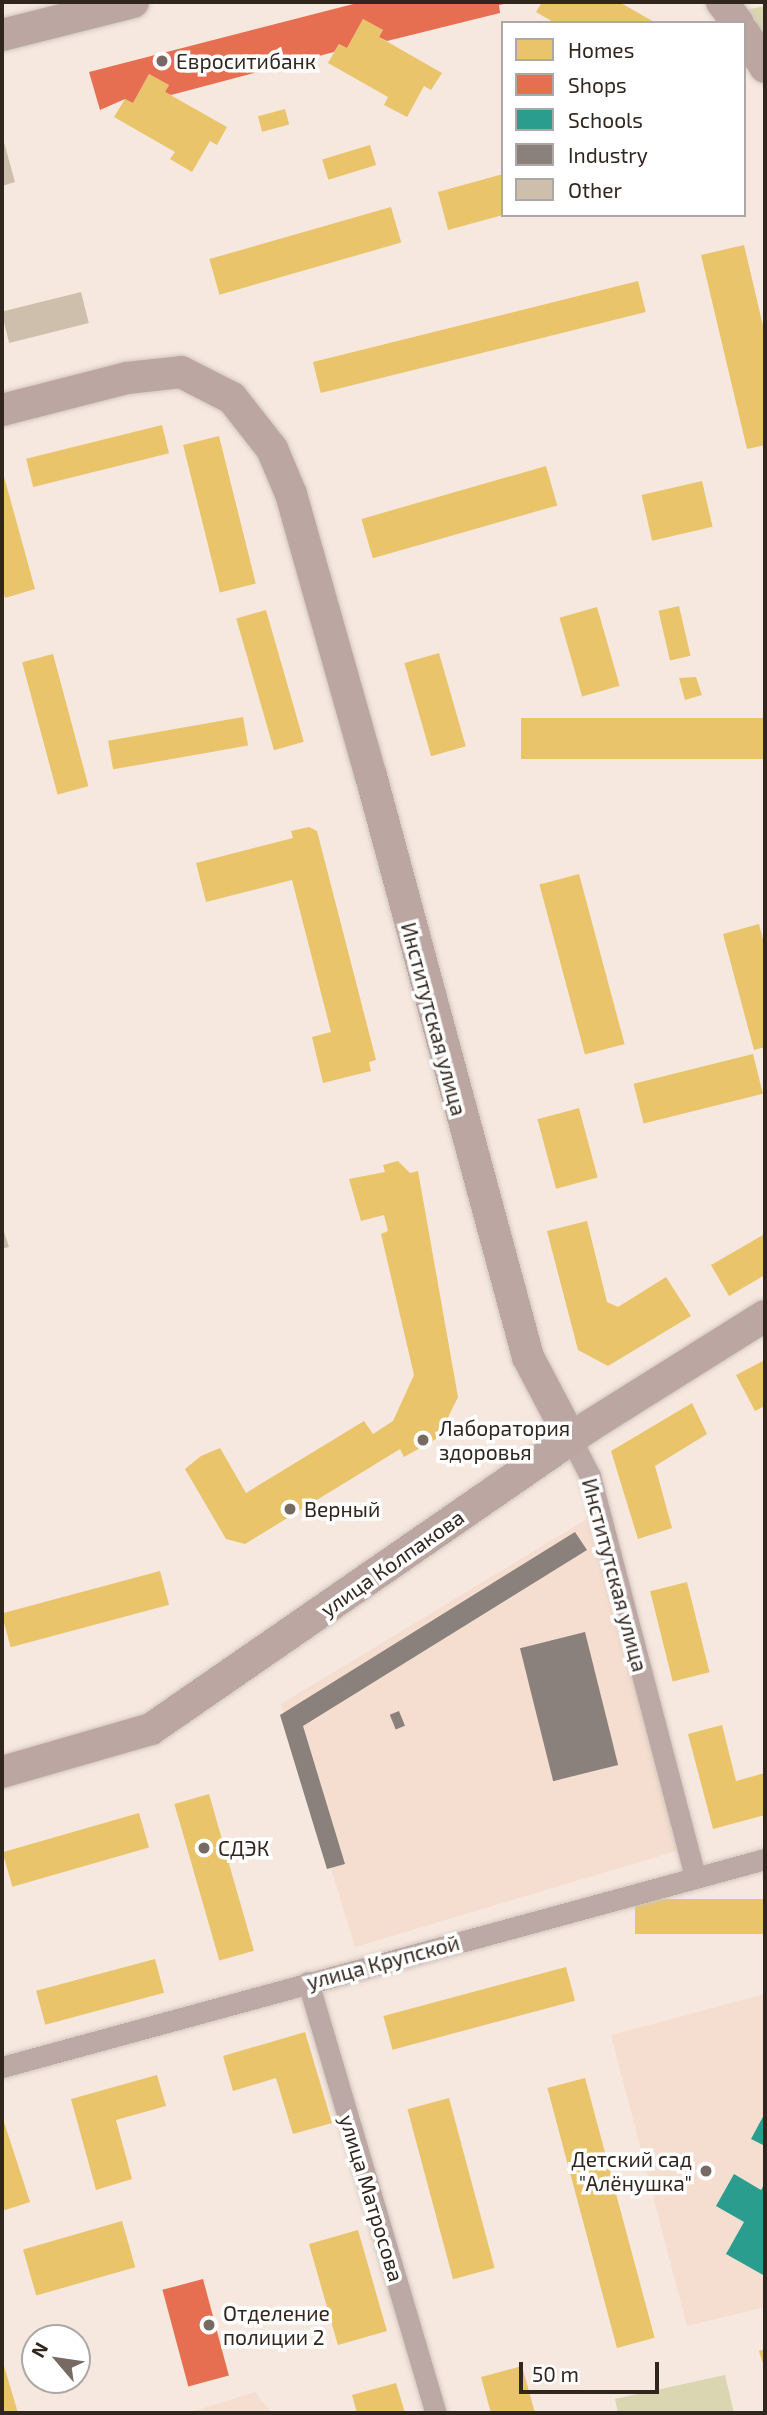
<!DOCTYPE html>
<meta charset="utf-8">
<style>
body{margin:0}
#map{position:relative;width:767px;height:2415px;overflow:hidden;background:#f6e8df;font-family:"Exo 2",sans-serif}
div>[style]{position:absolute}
.built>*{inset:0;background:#f5decf}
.green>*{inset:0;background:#d9d6b1}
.homes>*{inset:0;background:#e9c46a;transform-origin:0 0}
.shops>*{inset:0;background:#e76f51;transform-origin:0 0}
.schools>*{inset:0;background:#2a9d8f}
.industry>*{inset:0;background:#8a817c;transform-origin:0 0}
.building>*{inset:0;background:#cdbfab;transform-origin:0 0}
.roads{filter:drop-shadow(0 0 2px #d1c6be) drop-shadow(0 0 2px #d1c6be)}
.street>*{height:21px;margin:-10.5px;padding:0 10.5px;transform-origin:10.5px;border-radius:10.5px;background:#bca8a5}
.secondary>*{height:32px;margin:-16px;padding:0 16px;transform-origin:16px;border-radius:16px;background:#bca6a2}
.dots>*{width:19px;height:19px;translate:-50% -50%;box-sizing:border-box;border:4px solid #fff;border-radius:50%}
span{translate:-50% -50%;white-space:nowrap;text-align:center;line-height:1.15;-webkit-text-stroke:7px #fff;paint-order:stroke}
.poi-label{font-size:21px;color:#31261e}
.left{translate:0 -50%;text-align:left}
.right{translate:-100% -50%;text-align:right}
.street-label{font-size:21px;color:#31261e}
.frame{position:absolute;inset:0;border:4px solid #31261e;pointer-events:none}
.legend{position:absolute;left:501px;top:21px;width:245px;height:196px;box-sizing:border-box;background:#fff;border:2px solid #ada8a5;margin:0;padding:9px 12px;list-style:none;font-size:21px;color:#31261e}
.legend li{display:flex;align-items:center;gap:14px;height:35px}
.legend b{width:35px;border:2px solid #ada8a5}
.north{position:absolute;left:21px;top:2324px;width:70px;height:70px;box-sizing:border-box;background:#fff;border:2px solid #ada8a5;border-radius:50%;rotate:299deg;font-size:19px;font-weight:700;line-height:28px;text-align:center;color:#31261e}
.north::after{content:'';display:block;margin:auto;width:24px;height:32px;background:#766a62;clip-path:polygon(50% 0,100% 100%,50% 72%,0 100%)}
.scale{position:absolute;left:519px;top:2362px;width:140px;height:32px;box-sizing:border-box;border:4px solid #31261e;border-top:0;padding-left:9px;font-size:21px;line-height:24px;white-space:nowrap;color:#31261e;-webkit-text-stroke:5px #fff;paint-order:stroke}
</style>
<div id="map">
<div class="built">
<div style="clip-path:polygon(590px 1517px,680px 1850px,355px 1947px,281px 1704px)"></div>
<div style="clip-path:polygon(765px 1994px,765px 2307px,687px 2326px,611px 2035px)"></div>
<div style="clip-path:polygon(255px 2392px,272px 2413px,188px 2413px)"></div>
</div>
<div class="green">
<div style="clip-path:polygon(765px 6px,765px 43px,745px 10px)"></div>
<div style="clip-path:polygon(725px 2375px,734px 2413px,618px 2413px,615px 2399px)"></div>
</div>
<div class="homes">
<div style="clip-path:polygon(542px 2px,619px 2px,656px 23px,555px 23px,536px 12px)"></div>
<div style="clip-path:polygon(363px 19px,383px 30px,379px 37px,442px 73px,431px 90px,424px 86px,407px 117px,384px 105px,388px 97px,328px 63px,339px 44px,347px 48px)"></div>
<div style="clip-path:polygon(149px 74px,169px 85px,165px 92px,227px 127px,217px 145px,210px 141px,192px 172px,170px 159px,175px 152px,114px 117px,125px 99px,133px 103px)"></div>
<div style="left:285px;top:109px;width:16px;height:28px;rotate:75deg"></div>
<div style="left:370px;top:145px;width:21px;height:50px;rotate:73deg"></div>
<div style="clip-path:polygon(503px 174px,503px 215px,448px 230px,438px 192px)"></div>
<div style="left:391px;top:207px;width:37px;height:189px;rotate:74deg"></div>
<div style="clip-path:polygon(744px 245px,765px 334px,765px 445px,747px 449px,701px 255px)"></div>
<div style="left:638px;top:281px;width:32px;height:335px;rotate:76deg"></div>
<div style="left:162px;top:425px;width:29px;height:140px;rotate:76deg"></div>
<div style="left:219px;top:436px;width:152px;height:37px;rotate:76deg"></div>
<div style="left:546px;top:466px;width:41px;height:192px;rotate:74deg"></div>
<div style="clip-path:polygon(3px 473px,35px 589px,5px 598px,2px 587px)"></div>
<div style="left:702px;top:481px;width:47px;height:62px;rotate:77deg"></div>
<div style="left:679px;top:606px;width:51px;height:21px;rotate:77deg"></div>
<div style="left:597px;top:607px;width:82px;height:39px;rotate:74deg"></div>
<div style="left:266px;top:610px;width:137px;height:31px;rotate:74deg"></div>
<div style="left:439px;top:653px;width:97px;height:36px;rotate:74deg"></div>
<div style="left:53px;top:654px;width:137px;height:32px;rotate:75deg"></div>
<div style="clip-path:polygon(696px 677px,702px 695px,685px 700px,679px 678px)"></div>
<div style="left:243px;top:717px;width:29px;height:137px;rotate:80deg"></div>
<div style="left:765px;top:718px;width:41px;height:244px;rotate:90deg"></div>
<div style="clip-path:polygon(309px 827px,317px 831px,376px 1060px,369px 1062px,371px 1071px,323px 1083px,312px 1037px,331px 1032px,292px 880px,206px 902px,196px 863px,293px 838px,291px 831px)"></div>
<div style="left:579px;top:874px;width:176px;height:41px;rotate:75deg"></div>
<div style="clip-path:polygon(759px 924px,765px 947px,765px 1047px,754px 1050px,723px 934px)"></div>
<div style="left:753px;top:1054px;width:41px;height:123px;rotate:76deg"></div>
<div style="left:579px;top:1108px;width:72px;height:43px;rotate:75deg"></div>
<div style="clip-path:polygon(398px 1161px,410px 1173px,418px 1171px,458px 1397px,438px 1438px,404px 1457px,400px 1449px,245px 1544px,226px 1539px,185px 1469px,201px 1456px,220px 1448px,246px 1493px,364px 1421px,373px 1434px,393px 1421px,414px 1375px,381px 1234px,388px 1231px,384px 1215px,361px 1221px,349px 1179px,385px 1172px,383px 1165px)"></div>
<div style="clip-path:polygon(587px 1221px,607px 1302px,618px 1307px,666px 1277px,691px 1316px,608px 1366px,578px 1350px,547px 1231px)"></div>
<div style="clip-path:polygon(765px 1234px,765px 1275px,729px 1296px,711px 1265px)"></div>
<div style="clip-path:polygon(765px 1360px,765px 1406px,755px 1411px,736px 1375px)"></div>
<div style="clip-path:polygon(692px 1403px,707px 1434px,655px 1466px,672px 1528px,638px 1539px,611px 1451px)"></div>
<div style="left:160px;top:1571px;width:35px;height:164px;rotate:75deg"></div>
<div style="left:687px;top:1582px;width:93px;height:38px;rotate:76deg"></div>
<div style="clip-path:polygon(722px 1725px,736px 1781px,765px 1773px,765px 1815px,713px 1829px,688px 1734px)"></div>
<div style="left:209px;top:1794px;width:163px;height:36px;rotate:74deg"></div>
<div style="left:139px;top:1813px;width:36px;height:142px;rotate:74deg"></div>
<div style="left:765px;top:1899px;width:35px;height:130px;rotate:90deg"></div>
<div style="left:155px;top:1959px;width:35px;height:123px;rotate:75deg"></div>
<div style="left:566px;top:1967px;width:35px;height:189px;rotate:75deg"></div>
<div style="clip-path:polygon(305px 2032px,332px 2123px,293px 2134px,276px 2078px,233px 2091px,223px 2056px)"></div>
<div style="clip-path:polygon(157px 2075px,166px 2106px,116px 2120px,132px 2179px,96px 2190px,71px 2099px)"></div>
<div style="left:585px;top:2078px;width:269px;height:39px;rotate:75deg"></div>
<div style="left:449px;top:2098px;width:176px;height:43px;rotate:75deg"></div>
<div style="clip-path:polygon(2px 2116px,30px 2202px,2px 2211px)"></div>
<div style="left:122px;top:2221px;width:48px;height:103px;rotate:74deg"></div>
<div style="left:358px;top:2230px;width:105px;height:51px;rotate:74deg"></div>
<div style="clip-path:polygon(765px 2349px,765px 2369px,759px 2351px)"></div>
<div style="clip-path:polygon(2px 2359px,18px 2413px,2px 2413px)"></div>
<div style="clip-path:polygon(522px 2366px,535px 2413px,491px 2413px,481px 2377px)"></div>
<div style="clip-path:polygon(396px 2383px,405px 2413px,357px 2413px,352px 2395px)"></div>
</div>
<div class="shops">
<div style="clip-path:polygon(361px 2px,509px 3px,499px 5px,500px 13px,387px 41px,379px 37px,383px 30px,363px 19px,347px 48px,339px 44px,334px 52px,171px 95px,165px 92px,169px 85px,149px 74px,133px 103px,125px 99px,100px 110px,89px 72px)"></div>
<div style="left:203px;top:2279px;width:100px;height:42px;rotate:75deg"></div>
</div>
<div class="schools">
<div style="clip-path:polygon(765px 2113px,765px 2146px,751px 2139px)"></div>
<div style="clip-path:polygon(734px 2174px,761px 2190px,765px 2183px,765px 2276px,726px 2254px,744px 2222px,716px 2206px)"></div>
</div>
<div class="industry">
<div style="clip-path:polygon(575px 1532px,587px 1550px,303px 1726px,345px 1864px,327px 1869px,280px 1715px)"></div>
<div style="left:585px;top:1632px;width:137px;height:67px;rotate:76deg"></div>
<div style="left:399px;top:1711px;width:16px;height:10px;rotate:68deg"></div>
</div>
<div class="building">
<div style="clip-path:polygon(2px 135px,15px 182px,2px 186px)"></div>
<div style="left:81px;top:292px;width:32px;height:82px;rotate:76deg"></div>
<div style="clip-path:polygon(2px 1226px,9px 1247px,2px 1249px)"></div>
</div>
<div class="roads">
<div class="street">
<div style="left:571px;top:1439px;width:42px;rotate:62.8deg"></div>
<div style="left:590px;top:1476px;width:415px;rotate:75.3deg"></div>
<div style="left:308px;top:1982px;width:450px;rotate:73.5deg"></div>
<div style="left:2px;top:2067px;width:791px;rotate:-15.25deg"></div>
</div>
<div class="secondary">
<div style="left:722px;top:2px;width:26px;rotate:53deg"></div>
<div style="left:744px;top:33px;width:40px;rotate:58deg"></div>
<div style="left:2px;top:35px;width:135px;rotate:-14.1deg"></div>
<div style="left:2px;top:410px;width:129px;rotate:-14.4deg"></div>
<div style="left:127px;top:378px;width:54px;rotate:-6.3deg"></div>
<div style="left:181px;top:372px;width:57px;rotate:27deg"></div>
<div style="left:232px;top:398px;width:65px;rotate:51.9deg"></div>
<div style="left:272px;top:449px;width:49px;rotate:67.1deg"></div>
<div style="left:291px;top:494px;width:293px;rotate:74.2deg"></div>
<div style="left:371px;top:776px;width:602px;rotate:74.88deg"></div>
<div style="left:528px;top:1357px;width:93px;rotate:62.3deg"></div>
<div style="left:2px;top:1772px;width:155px;rotate:-16.1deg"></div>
<div style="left:151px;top:1729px;width:535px;rotate:-34.64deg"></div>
<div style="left:591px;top:1425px;width:205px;rotate:-32.1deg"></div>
</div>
</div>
<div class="dots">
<div style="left:162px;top:61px;background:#766a62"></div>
<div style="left:423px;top:1440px;background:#766a62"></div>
<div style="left:290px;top:1509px;background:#766a62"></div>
<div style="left:204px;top:1848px;background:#766a62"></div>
<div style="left:706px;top:2171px;background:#766a62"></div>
<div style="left:209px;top:2325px;background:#766a62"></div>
</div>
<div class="poi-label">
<span class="left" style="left:176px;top:61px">Евроситибанк</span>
<span class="left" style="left:439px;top:1440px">Лаборатория<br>здоровья</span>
<span class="left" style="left:304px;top:1509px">Верный</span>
<span class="left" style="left:218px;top:1848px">СДЭК</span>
<span class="right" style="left:692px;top:2171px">Детский сад<br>"Алёнушка"</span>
<span class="left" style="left:223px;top:2325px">Отделение<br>полиции 2</span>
</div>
<div class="street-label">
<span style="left:434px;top:1019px;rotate:75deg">Институтская улица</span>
<span style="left:392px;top:1563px;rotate:-35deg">улица Колпакова</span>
<span style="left:615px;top:1575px;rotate:75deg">Институтская улица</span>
<span style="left:383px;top:1962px;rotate:-15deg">улица Крупской</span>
<span style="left:372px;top:2198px;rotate:73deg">улица Матросова</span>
</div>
<div class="frame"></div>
<ul class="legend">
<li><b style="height:19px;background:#e9c46a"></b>Homes</li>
<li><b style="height:19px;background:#e76f51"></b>Shops</li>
<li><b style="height:19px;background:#2a9d8f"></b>Schools</li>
<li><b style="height:19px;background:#8a817c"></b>Industry</li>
<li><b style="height:19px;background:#cdbfab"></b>Other</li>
</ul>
<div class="north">N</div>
<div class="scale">50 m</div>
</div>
